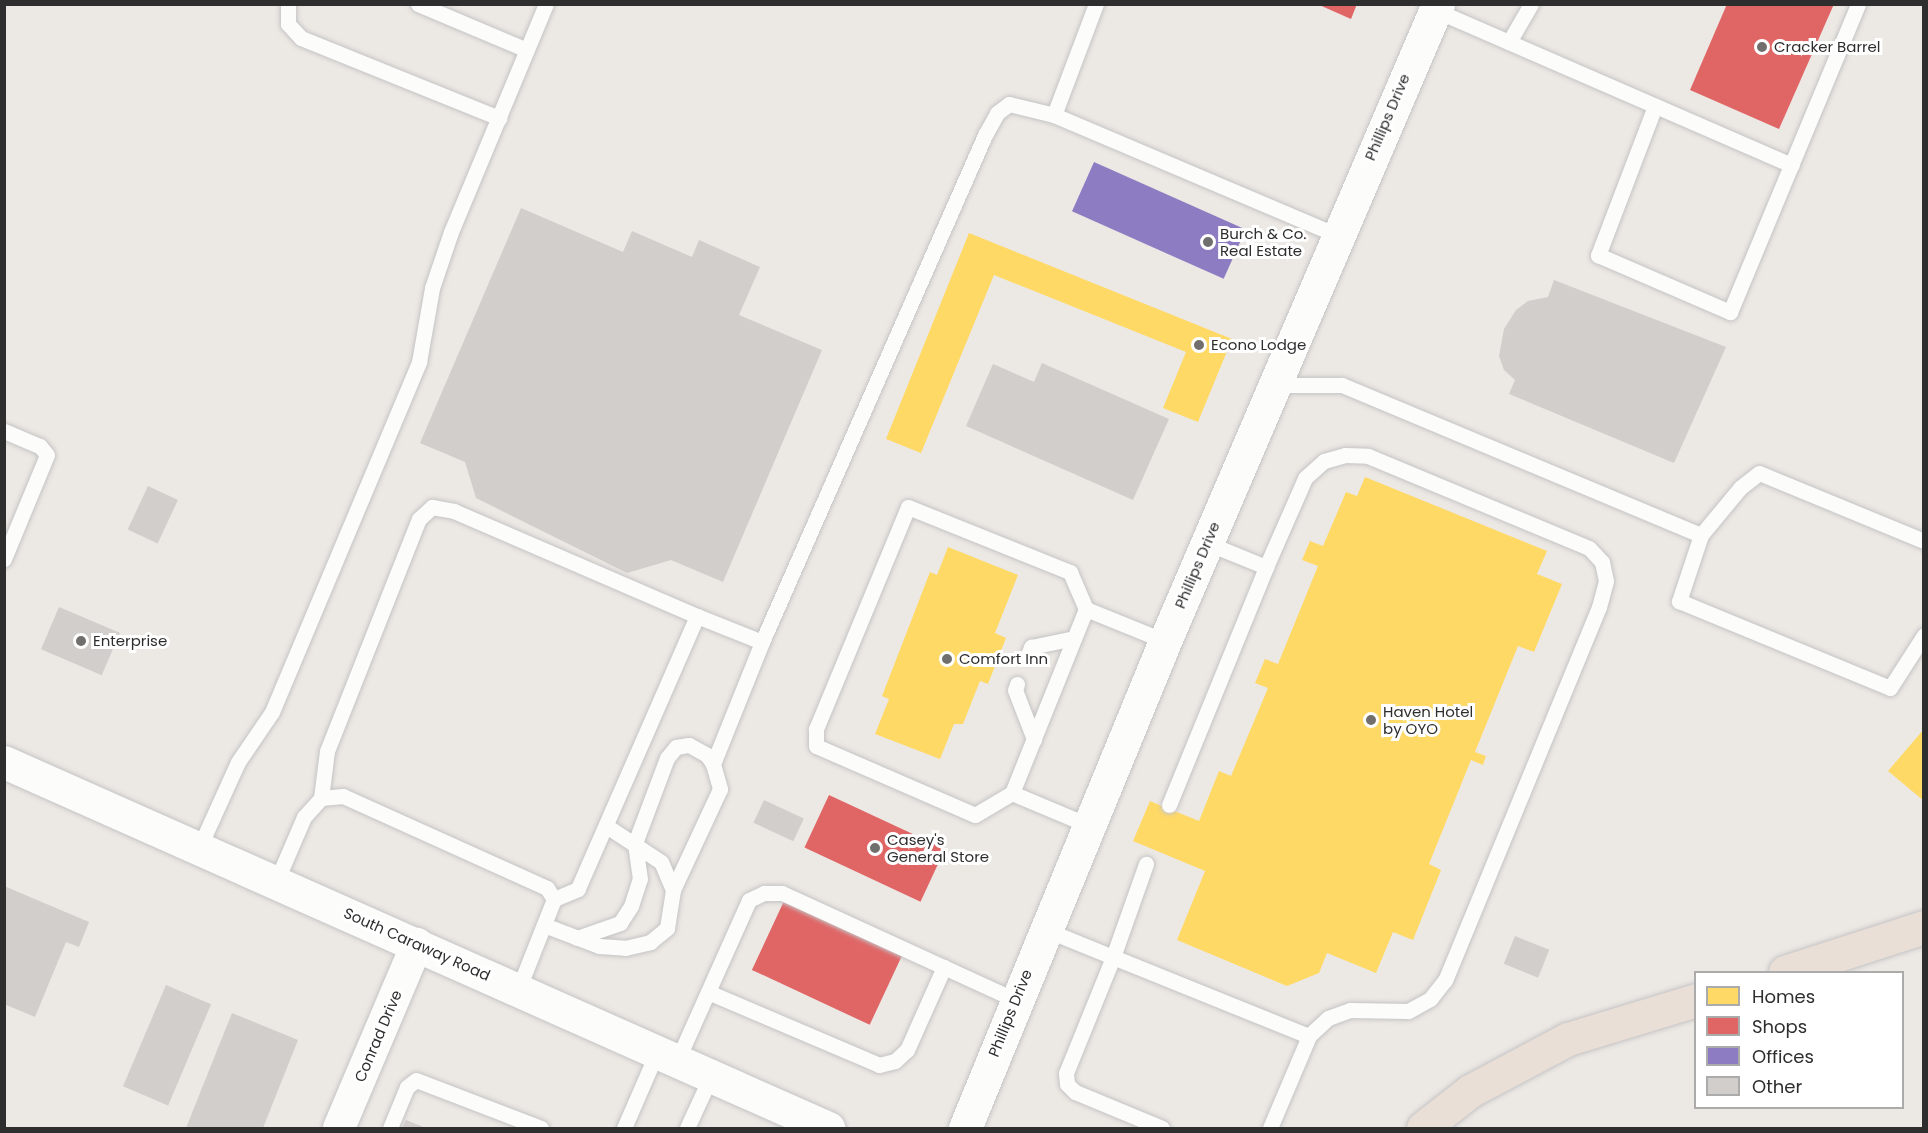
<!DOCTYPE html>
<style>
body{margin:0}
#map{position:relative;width:1928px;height:1133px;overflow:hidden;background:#ece8e4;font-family:Poppins,sans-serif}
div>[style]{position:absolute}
.homes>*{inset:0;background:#ffd966}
.shops>*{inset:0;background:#e06666;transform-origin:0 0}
.offices>*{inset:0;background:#8e7cc3;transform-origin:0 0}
.building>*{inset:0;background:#d1cecb;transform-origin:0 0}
.roads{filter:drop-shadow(0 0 2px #c5c4c5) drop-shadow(0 0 2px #c5c4c5)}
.service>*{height:15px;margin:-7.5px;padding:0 7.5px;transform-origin:7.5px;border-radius:7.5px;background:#fcfcfb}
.minor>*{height:32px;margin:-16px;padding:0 16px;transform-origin:16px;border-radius:16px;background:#fcfcfb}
.tertiary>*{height:33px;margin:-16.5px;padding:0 16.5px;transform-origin:16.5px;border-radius:16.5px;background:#fcfcfb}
.secondary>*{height:33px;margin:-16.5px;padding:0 16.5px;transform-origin:16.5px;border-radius:16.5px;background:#fcfcfb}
.motorway>*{height:33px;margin:-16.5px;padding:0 16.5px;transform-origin:16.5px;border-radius:16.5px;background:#eadfd6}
.dots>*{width:16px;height:16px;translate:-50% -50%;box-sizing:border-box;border:3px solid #fff;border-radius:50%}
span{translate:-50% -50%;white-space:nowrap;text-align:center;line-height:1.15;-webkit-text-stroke:6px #fff;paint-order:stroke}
.poi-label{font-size:15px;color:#2e2e2e}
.left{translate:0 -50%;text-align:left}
.street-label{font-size:15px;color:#2e2e2e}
.frame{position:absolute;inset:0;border:6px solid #2e2e2e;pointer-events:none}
.legend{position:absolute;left:1694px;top:971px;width:210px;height:138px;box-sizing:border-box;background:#fff;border:2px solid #ababab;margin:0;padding:8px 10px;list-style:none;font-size:18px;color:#2e2e2e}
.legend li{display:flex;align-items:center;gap:12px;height:30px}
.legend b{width:30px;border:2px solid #ababab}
</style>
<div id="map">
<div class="homes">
<div style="clip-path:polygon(969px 233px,1232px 339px,1198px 422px,1163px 408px,1186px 352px,994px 275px,921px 453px,886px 439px)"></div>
<div style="clip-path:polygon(1365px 477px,1547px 551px,1537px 574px,1562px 584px,1534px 652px,1518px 646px,1475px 752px,1486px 756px,1483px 765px,1471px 760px,1429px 864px,1441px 870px,1413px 940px,1393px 932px,1376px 973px,1327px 953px,1319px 973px,1287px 986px,1177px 940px,1205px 871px,1133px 841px,1150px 801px,1199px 821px,1219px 771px,1231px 776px,1268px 688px,1255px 683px,1265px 659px,1278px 664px,1318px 566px,1302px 560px,1310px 541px,1323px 546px,1346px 492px,1357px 496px)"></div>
<div style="clip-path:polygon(948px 547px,1018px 575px,995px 633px,1006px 638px,988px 684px,980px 681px,963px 724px,954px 724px,940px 759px,875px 734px,889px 699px,882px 696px,930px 572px,937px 575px)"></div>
<div style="clip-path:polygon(1924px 729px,1924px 801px,1888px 771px)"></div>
</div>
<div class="shops">
<div style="clip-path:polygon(1317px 4px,1357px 4px,1351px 19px)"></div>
<div style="clip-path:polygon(1727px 4px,1834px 4px,1779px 129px,1690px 90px)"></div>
<div style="left:829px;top:795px;width:128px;height:58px;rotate:25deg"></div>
<div style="left:784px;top:901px;width:130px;height:76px;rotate:25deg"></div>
</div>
<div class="offices">
<div style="left:1094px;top:162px;width:166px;height:54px;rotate:24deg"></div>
</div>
<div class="building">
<div style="clip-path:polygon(521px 208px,623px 252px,632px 231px,692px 257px,699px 240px,760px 267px,739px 315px,822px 350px,723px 582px,671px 560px,627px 573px,476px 498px,465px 462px,420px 443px)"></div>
<div style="clip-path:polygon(1554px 280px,1726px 347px,1674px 463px,1509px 394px,1515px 380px,1504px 370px,1499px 356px,1504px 329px,1516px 310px,1528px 301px,1548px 297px)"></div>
<div style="clip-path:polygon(1042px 363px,1169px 419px,1133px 500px,966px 426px,993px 364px,1034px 382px)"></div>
<div style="left:148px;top:486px;width:33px;height:48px;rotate:25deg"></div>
<div style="left:59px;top:607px;width:66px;height:46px;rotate:23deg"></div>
<div style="left:764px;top:800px;width:44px;height:25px;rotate:25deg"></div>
<div style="clip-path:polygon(4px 886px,89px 922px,79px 947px,66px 942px,35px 1017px,4px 1004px)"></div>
<div style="left:1515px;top:936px;width:37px;height:30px;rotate:22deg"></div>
<div style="left:166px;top:985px;width:49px;height:110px;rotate:23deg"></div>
<div style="clip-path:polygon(232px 1013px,298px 1040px,263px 1128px,186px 1128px)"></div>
<div style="clip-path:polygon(406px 1120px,426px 1128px,402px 1128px)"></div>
</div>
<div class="roads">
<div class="service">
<div style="left:288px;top:4px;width:20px;rotate:90deg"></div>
<div style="left:288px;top:24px;width:19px;rotate:47deg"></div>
<div style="left:301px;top:38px;width:214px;rotate:22deg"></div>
<div style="left:418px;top:4px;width:118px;rotate:22.9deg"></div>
<div style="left:1435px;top:10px;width:389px;rotate:23.5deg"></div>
<div style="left:1509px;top:42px;width:44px;rotate:-59.9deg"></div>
<div style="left:1655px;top:106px;width:160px;rotate:110.9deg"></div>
<div style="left:1598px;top:255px;width:144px;rotate:23.4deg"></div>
<div style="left:1730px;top:312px;width:334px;rotate:-67.4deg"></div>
<div style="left:1054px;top:115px;width:119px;rotate:-69.3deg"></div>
<div style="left:1273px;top:385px;width:69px"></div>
<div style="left:1342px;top:385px;width:389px;rotate:22.7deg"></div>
<div style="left:4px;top:431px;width:39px;rotate:23deg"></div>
<div style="left:40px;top:446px;width:11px;rotate:52deg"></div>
<div style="left:47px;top:455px;width:113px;rotate:112.5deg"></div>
<div style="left:1924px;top:541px;width:178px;rotate:-157.6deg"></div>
<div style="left:1759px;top:473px;width:24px;rotate:142deg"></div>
<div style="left:1740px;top:488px;width:61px;rotate:129.7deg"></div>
<div style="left:1701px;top:535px;width:70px;rotate:108.4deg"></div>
<div style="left:1679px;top:601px;width:228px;rotate:22.4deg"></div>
<div style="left:1890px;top:688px;width:63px;rotate:-57.3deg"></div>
<div style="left:1207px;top:543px;width:64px;rotate:22.1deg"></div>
<div style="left:1266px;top:567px;width:97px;rotate:-66.3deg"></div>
<div style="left:1305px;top:478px;width:25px;rotate:-42deg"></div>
<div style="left:1324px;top:461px;width:22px;rotate:-16deg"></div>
<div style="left:1345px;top:455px;width:23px;rotate:2deg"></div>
<div style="left:1368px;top:456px;width:239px;rotate:22.6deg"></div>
<div style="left:1589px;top:548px;width:19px;rotate:47deg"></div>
<div style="left:1602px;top:562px;width:19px;rotate:78deg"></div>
<div style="left:1606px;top:581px;width:27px;rotate:105deg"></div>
<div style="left:1599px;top:607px;width:404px;rotate:112.4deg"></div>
<div style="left:1445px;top:980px;width:24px;rotate:128deg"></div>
<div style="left:1430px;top:999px;width:25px;rotate:151deg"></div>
<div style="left:1408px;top:1011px;width:58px;rotate:-179deg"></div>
<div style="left:1350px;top:1010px;width:23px;rotate:160deg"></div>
<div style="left:1328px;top:1018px;width:26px;rotate:137deg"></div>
<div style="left:1309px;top:1036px;width:100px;rotate:113deg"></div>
<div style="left:697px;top:616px;width:70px;rotate:21.8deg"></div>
<div style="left:762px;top:642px;width:554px;rotate:-66.26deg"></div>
<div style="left:985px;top:135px;width:25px;rotate:-61deg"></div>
<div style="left:997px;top:113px;width:15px;rotate:-37deg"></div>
<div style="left:1009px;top:104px;width:46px;rotate:13.7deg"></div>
<div style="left:1054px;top:115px;width:307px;rotate:23deg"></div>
<div style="left:1028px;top:655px;width:9px;rotate:-69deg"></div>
<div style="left:1031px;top:647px;width:44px;rotate:-11.8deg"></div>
<div style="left:1017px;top:684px;width:6px;rotate:108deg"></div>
<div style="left:1015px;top:690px;width:53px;rotate:68.8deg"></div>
<div style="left:713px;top:764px;width:131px;rotate:-68.1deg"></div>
<div style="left:1012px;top:793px;width:43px;rotate:149.3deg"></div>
<div style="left:975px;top:815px;width:173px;rotate:-156.5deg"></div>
<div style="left:816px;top:746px;width:17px;rotate:-90deg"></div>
<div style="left:816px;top:729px;width:240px;rotate:-67.5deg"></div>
<div style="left:908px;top:507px;width:175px;rotate:21.9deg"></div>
<div style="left:1070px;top:572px;width:40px;rotate:66.6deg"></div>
<div style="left:321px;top:798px;width:47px;rotate:-82.7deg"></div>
<div style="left:327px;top:751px;width:250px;rotate:-68.4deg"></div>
<div style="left:419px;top:519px;width:18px;rotate:-43deg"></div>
<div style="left:432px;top:507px;width:22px;rotate:10deg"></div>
<div style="left:454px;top:511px;width:265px;rotate:23.4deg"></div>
<div style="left:697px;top:616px;width:298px;rotate:113.6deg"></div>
<div style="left:578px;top:889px;width:26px;rotate:157deg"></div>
<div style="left:1169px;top:805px;width:257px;rotate:-67.8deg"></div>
<div style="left:1088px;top:825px;width:82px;rotate:-157.2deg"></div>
<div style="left:1012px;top:793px;width:198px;rotate:-68.1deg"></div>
<div style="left:1086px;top:609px;width:85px;rotate:22.1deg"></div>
<div style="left:199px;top:848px;width:94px;rotate:-65.6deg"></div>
<div style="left:238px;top:762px;width:60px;rotate:-55.8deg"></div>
<div style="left:272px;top:712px;width:380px;rotate:-67.2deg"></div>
<div style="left:419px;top:362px;width:75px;rotate:-80deg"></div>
<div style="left:432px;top:288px;width:59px;rotate:-71.3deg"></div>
<div style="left:451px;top:232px;width:247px;rotate:-67.4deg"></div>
<div style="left:276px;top:882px;width:71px;rotate:-66.7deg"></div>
<div style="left:304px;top:817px;width:25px;rotate:-48deg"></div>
<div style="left:321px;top:798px;width:22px;rotate:-5deg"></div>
<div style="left:343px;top:796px;width:224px;rotate:24.3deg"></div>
<div style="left:547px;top:888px;width:13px;rotate:58deg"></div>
<div style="left:554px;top:899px;width:98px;rotate:111.6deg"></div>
<div style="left:544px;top:925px;width:59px;rotate:20.9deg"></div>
<div style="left:599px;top:946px;width:26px;rotate:4deg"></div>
<div style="left:625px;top:948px;width:26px;rotate:-13deg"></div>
<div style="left:650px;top:942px;width:22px;rotate:-39deg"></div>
<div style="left:667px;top:928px;width:38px;rotate:-81deg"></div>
<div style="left:673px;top:890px;width:30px;rotate:-113deg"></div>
<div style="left:661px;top:862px;width:64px;rotate:-146.6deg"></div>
<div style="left:1044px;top:929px;width:74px;rotate:22.1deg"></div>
<div style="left:1113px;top:957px;width:99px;rotate:-70.5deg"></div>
<div style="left:577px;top:938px;width:46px;rotate:-19.2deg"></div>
<div style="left:620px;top:923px;width:20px;rotate:-57deg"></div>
<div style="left:631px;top:906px;width:28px;rotate:-72deg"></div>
<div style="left:640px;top:879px;width:36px;rotate:-98deg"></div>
<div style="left:635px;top:843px;width:91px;rotate:-69.4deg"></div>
<div style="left:667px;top:758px;width:14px;rotate:-51deg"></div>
<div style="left:676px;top:747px;width:13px;rotate:-9deg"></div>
<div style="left:689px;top:745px;width:21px;rotate:29deg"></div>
<div style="left:707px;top:755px;width:11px;rotate:56deg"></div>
<div style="left:713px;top:764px;width:26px;rotate:74deg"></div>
<div style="left:720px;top:789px;width:111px;rotate:115deg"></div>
<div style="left:708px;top:992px;width:186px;rotate:23.1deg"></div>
<div style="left:879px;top:1065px;width:16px;rotate:-14deg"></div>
<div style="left:895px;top:1061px;width:16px;rotate:-43deg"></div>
<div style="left:907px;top:1050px;width:91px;rotate:-66deg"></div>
<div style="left:677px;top:1061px;width:176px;rotate:-65.9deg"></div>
<div style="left:749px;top:900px;width:17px;rotate:-25deg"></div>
<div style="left:764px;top:893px;width:18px"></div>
<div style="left:782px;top:893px;width:257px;rotate:24.6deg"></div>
<div style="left:390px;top:1128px;width:44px;rotate:-67.5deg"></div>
<div style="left:407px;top:1087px;width:11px;rotate:-38deg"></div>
<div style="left:416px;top:1080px;width:134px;rotate:21deg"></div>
<div style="left:624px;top:1128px;width:83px;rotate:-66.5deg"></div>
<div style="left:687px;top:1128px;width:57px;rotate:-65.2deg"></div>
<div style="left:1162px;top:1128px;width:94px;rotate:-157.5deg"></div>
<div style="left:1075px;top:1092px;width:11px;rotate:-135deg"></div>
<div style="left:1067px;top:1084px;width:11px;rotate:-95deg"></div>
<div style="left:1066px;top:1073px;width:125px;rotate:-67.9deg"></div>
<div style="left:1113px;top:957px;width:211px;rotate:22deg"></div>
</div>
<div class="minor">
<div style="left:339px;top:1128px;width:200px;rotate:-67deg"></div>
</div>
<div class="tertiary">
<div style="left:965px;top:1128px;width:526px;rotate:-67.67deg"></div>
<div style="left:1165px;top:641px;width:693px;rotate:-66.8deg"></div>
</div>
<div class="secondary">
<div style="left:4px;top:762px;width:902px;rotate:23.95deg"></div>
</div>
<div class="motorway">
<div style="left:1785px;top:972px;width:146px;rotate:-17.9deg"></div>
<div style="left:1423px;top:1128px;width:60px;rotate:-38.2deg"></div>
<div style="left:1470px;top:1091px;width:111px;rotate:-28deg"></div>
<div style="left:1568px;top:1039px;width:134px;rotate:-16.9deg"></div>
</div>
</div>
<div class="dots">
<div style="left:1762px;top:47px;background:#706f6e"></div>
<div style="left:1208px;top:242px;background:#706f6e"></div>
<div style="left:1199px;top:345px;background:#706f6e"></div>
<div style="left:81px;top:641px;background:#706f6e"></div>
<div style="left:947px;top:659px;background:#706f6e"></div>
<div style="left:1371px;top:720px;background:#706f6e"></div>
<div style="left:875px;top:848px;background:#706f6e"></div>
</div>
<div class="poi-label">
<span class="left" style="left:1774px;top:47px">Cracker Barrel</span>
<span class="left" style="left:1220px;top:242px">Burch &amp; Co.<br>Real Estate</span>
<span class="left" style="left:1211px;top:345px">Econo Lodge</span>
<span class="left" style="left:93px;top:641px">Enterprise</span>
<span class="left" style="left:959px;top:659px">Comfort Inn</span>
<span class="left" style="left:1383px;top:720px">Haven Hotel<br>by OYO</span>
<span class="left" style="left:887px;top:848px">Casey's<br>General Store</span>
</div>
<div class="street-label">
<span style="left:1387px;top:117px;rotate:-67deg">Phillips Drive</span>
<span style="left:1197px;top:565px;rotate:-67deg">Phillips Drive</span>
<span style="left:417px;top:944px;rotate:24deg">South Caraway Road</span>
<span style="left:1010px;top:1013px;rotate:-68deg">Phillips Drive</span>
<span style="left:378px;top:1036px;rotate:-67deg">Conrad Drive</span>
</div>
<div class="frame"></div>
<ul class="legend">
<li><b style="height:16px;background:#ffd966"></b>Homes</li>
<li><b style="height:16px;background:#e06666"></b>Shops</li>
<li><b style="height:16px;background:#8e7cc3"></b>Offices</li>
<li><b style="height:16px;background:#d1cecb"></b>Other</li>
</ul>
</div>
